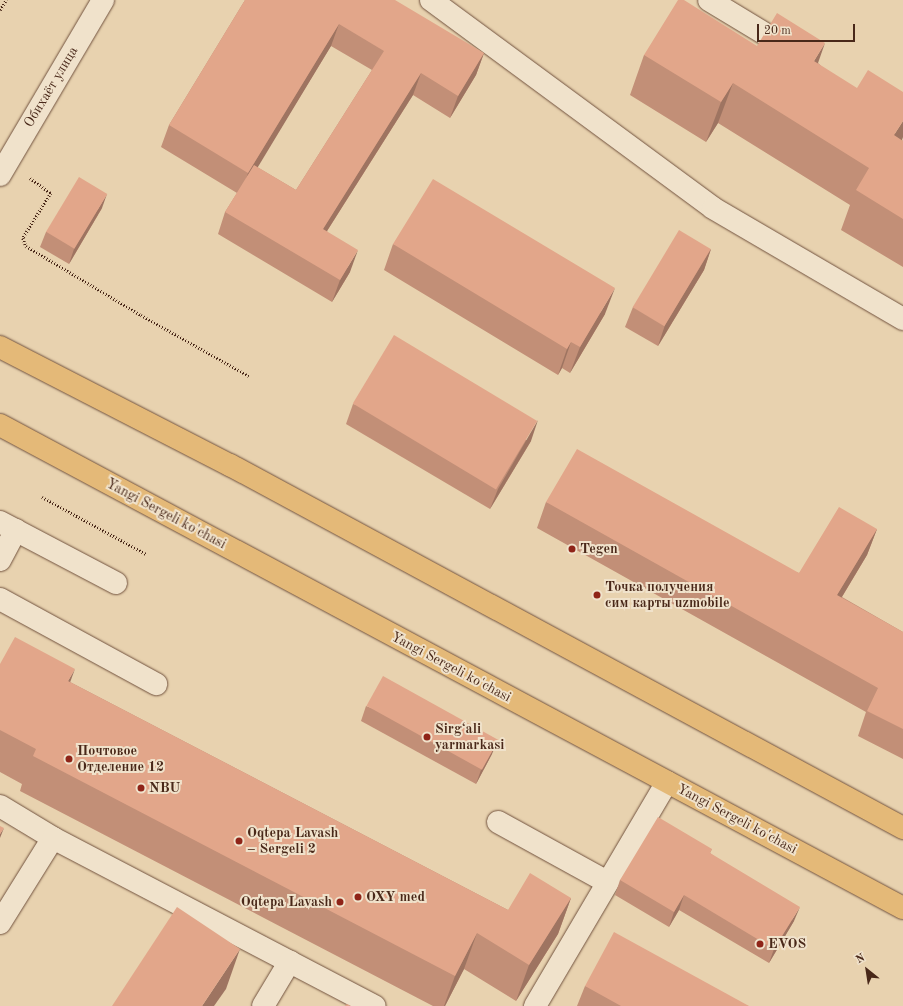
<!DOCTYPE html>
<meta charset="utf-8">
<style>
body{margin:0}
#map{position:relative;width:903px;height:1006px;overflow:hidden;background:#e8d2af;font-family:"Old Standard TT",serif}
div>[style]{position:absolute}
.path>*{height:2.5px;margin-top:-1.25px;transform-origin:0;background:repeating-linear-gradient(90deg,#492819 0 1px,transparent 0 3px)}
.roads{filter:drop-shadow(0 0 1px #71523e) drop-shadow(0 0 1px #71523e)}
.minor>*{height:22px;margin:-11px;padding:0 11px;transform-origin:11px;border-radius:11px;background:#f0e2cb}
.major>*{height:22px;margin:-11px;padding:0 11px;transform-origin:11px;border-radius:11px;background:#e4b978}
.wall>*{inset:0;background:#c28f77}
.shaded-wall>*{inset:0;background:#9e7461}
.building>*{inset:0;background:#e2a68a;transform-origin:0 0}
.dots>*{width:11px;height:11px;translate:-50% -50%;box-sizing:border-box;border:2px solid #f0e2cb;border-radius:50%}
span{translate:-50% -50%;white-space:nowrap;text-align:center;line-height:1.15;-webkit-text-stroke:4px #f0e2cb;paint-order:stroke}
.street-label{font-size:14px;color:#492819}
.poi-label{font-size:14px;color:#492819;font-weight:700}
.left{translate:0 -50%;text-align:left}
.right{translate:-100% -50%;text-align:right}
.north{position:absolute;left:847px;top:950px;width:40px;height:40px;-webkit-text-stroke:3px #f0e2cb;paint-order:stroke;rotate:330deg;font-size:11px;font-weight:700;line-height:16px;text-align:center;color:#492819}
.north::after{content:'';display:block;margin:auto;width:14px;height:18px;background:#492819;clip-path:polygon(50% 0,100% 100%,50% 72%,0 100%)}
.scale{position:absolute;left:757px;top:24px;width:98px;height:18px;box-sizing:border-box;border:2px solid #492819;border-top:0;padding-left:5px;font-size:12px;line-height:14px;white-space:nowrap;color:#492819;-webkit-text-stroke:3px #f0e2cb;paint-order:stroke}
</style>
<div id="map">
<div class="path">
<div style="left:0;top:10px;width:12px;rotate:-59deg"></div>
<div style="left:30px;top:178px;width:26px;rotate:36deg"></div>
<div style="left:51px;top:193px;width:53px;rotate:121.9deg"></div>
<div style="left:23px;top:238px;width:9px;rotate:69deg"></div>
<div style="left:26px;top:246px;width:134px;rotate:31deg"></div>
<div style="left:141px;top:315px;width:124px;rotate:29.5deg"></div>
<div style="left:42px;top:497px;width:119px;rotate:28.7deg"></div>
</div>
<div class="roads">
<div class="minor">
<div style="left:431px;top:0;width:350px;rotate:36.4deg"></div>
<div style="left:713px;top:208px;width:220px;rotate:30.3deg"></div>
<div style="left:709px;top:0;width:95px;rotate:31.2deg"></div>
<div style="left:0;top:175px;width:203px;rotate:-59.5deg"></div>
<div style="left:0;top:522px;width:131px;rotate:27.7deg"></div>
<div style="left:0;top:560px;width:34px;rotate:-62deg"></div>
<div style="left:0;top:599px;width:178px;rotate:28.6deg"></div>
<div style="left:0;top:806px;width:62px;rotate:31.1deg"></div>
<div style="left:498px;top:822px;width:124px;rotate:28.8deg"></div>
<div style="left:0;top:923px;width:100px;rotate:-58.1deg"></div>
<div style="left:53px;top:838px;width:363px;rotate:27.6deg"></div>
<div style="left:263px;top:1006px;width:52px;rotate:-59deg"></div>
<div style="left:535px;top:1006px;width:260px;rotate:-59.5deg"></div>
</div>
<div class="major">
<div style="left:0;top:347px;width:259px;rotate:27.2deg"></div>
<div style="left:230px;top:465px;width:765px;rotate:28.34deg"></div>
<div style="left:0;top:425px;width:1024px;rotate:28.14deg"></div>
</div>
</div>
<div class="wall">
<div style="clip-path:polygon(evenodd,245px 0,484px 53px,476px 75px,450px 118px,413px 95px,327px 231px,350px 272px,332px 302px,218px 234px,225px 212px,237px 193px,161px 147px,169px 125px,245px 0,331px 46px,372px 70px,296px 190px,257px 167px,331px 46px)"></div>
<div style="clip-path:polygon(757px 46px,818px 63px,903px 141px,903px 267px,841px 230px,850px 205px,718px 123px,706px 142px,630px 95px,644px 55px)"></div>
<div style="clip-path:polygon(102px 208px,69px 264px,40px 247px,46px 232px)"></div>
<div style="clip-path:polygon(393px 244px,605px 314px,570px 373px,562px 368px,558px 375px,384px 270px)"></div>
<div style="clip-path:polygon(711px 249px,704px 270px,658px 346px,625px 327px,633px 307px)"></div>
<div style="clip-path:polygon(353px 404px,531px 441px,490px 509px,346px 424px)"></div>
<div style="clip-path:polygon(546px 502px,799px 573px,877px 529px,867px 555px,842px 597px,903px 632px,903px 759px,858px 736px,866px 712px,537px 528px)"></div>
<div style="clip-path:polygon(0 664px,70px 682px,508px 910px,571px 898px,558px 934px,516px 1001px,464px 969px,445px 1006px,433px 1006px,20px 791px,22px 784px,0 772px)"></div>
<div style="clip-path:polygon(366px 706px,492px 754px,476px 784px,361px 721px)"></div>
<div style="clip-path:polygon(712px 849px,710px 853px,794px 921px,769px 963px,679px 910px,669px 927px,615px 895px,620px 880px)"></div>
<div style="clip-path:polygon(585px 986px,749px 1006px,577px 1006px)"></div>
</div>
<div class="shaded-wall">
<div style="clip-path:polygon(339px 24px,331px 46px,241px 195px,248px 173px)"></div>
<div style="clip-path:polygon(825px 43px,811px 83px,814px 61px)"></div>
<div style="clip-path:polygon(484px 53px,476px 75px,450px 118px,458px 96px)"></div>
<div style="clip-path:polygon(421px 73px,413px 95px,315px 250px,323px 229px)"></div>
<div style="clip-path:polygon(733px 83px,718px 123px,706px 142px,721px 102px)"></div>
<div style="clip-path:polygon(903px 121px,903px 137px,902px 140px,879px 175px,894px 135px)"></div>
<div style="clip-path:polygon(107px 194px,102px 208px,69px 264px,74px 249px)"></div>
<div style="clip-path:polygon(711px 249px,704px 270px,658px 346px,665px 325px)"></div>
<div style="clip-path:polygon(358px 250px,350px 272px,332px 302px,340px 280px)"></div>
<div style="clip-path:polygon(615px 288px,605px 314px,570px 373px,580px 347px)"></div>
<div style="clip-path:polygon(571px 342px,562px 368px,558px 375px,567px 349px)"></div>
<div style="clip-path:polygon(538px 420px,531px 441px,490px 509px,498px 489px)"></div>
<div style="clip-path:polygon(877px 529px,867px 555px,828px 620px,837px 595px)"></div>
<div style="clip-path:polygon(75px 669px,62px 704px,68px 681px)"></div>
<div style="clip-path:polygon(498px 740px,492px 754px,476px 784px,481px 770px)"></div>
<div style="clip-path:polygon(4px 828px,0 838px,0 834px)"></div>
<div style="clip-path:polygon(684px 895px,679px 910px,669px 927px,674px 912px)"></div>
<div style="clip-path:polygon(571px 898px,558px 934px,516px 1001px,529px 965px)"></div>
<div style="clip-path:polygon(800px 907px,794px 921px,769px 963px,774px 949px)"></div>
<div style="clip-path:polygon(477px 933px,464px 969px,445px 1006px,444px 1006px,455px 976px)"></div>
<div style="clip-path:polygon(240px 949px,226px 989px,214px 1006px,202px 1006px)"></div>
</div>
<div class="building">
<div style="clip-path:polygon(245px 0,395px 0,484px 53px,458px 96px,421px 73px,323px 229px,358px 250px,340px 280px,225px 212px,254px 165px,296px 190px,384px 51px,339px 24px,248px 173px,169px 125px)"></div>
<div style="clip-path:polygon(678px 0,684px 0,757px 46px,777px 13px,825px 43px,814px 61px,857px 88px,868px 70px,903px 92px,903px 121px,894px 135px,903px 141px,903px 219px,856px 190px,869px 168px,733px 83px,721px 102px,644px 55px)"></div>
<div style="left:79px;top:177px;width:33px;height:64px;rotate:31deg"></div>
<div style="clip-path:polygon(433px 179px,615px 288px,580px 347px,571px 342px,567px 349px,393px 244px)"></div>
<div style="left:679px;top:230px;width:37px;height:90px;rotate:31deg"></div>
<div style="left:394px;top:335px;width:167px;height:80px;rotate:31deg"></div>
<div style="clip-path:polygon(577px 449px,799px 573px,839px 507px,877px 529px,837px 595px,903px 632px,903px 729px,867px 711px,878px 688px,546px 502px)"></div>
<div style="clip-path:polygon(15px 637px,75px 669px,68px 681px,508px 910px,530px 873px,571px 898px,529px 965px,477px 933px,455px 976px,33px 756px,36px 749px,0 730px,0 664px)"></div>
<div style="left:383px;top:676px;width:132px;height:34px;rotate:29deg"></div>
<div style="clip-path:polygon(658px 817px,712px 849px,710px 853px,800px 907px,774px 949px,684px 895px,674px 912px,620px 880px)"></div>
<div style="clip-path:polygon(0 826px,4px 828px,0 834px)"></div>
<div style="clip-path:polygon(177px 907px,240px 949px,202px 1006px,112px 1006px)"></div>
<div style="clip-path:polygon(614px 932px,749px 1006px,621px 1006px,585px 986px)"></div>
<div style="clip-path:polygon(347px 1004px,351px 1006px,345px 1006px)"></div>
</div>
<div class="dots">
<div style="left:572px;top:549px;background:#8f2418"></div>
<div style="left:597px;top:595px;background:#8f2418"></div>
<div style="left:427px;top:737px;background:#8f2418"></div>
<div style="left:69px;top:759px;background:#8f2418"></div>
<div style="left:141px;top:788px;background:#8f2418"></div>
<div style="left:239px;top:841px;background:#8f2418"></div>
<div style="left:358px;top:897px;background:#8f2418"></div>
<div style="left:340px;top:902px;background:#8f2418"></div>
<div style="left:760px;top:944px;background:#8f2418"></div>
</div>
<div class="street-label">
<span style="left:51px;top:87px;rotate:-59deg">Обихаёт улица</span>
<span style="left:166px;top:514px;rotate:28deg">Yangi Sergeli ko'chasi</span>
<span style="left:451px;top:667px;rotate:28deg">Yangi Sergeli ko'chasi</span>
<span style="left:737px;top:819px;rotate:28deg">Yangi Sergeli ko'chasi</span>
</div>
<div class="poi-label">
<span class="left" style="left:580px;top:549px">Tegen</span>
<span class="left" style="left:605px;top:595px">Точка получения<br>сим карты uzmobile</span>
<span class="left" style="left:435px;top:737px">Sirgʻali<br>yarmarkasi</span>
<span class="left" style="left:77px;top:759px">Почтовое<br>Отделение 12</span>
<span class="left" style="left:149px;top:788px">NBU</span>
<span class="left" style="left:247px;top:841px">Oqtepa Lavash<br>– Sergeli 2</span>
<span class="left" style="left:366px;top:897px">OXY med</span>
<span class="right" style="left:332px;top:902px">Oqtepa Lavash</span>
<span class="left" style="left:768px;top:944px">EVOS</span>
</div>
<div class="north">N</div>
<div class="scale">20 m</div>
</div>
